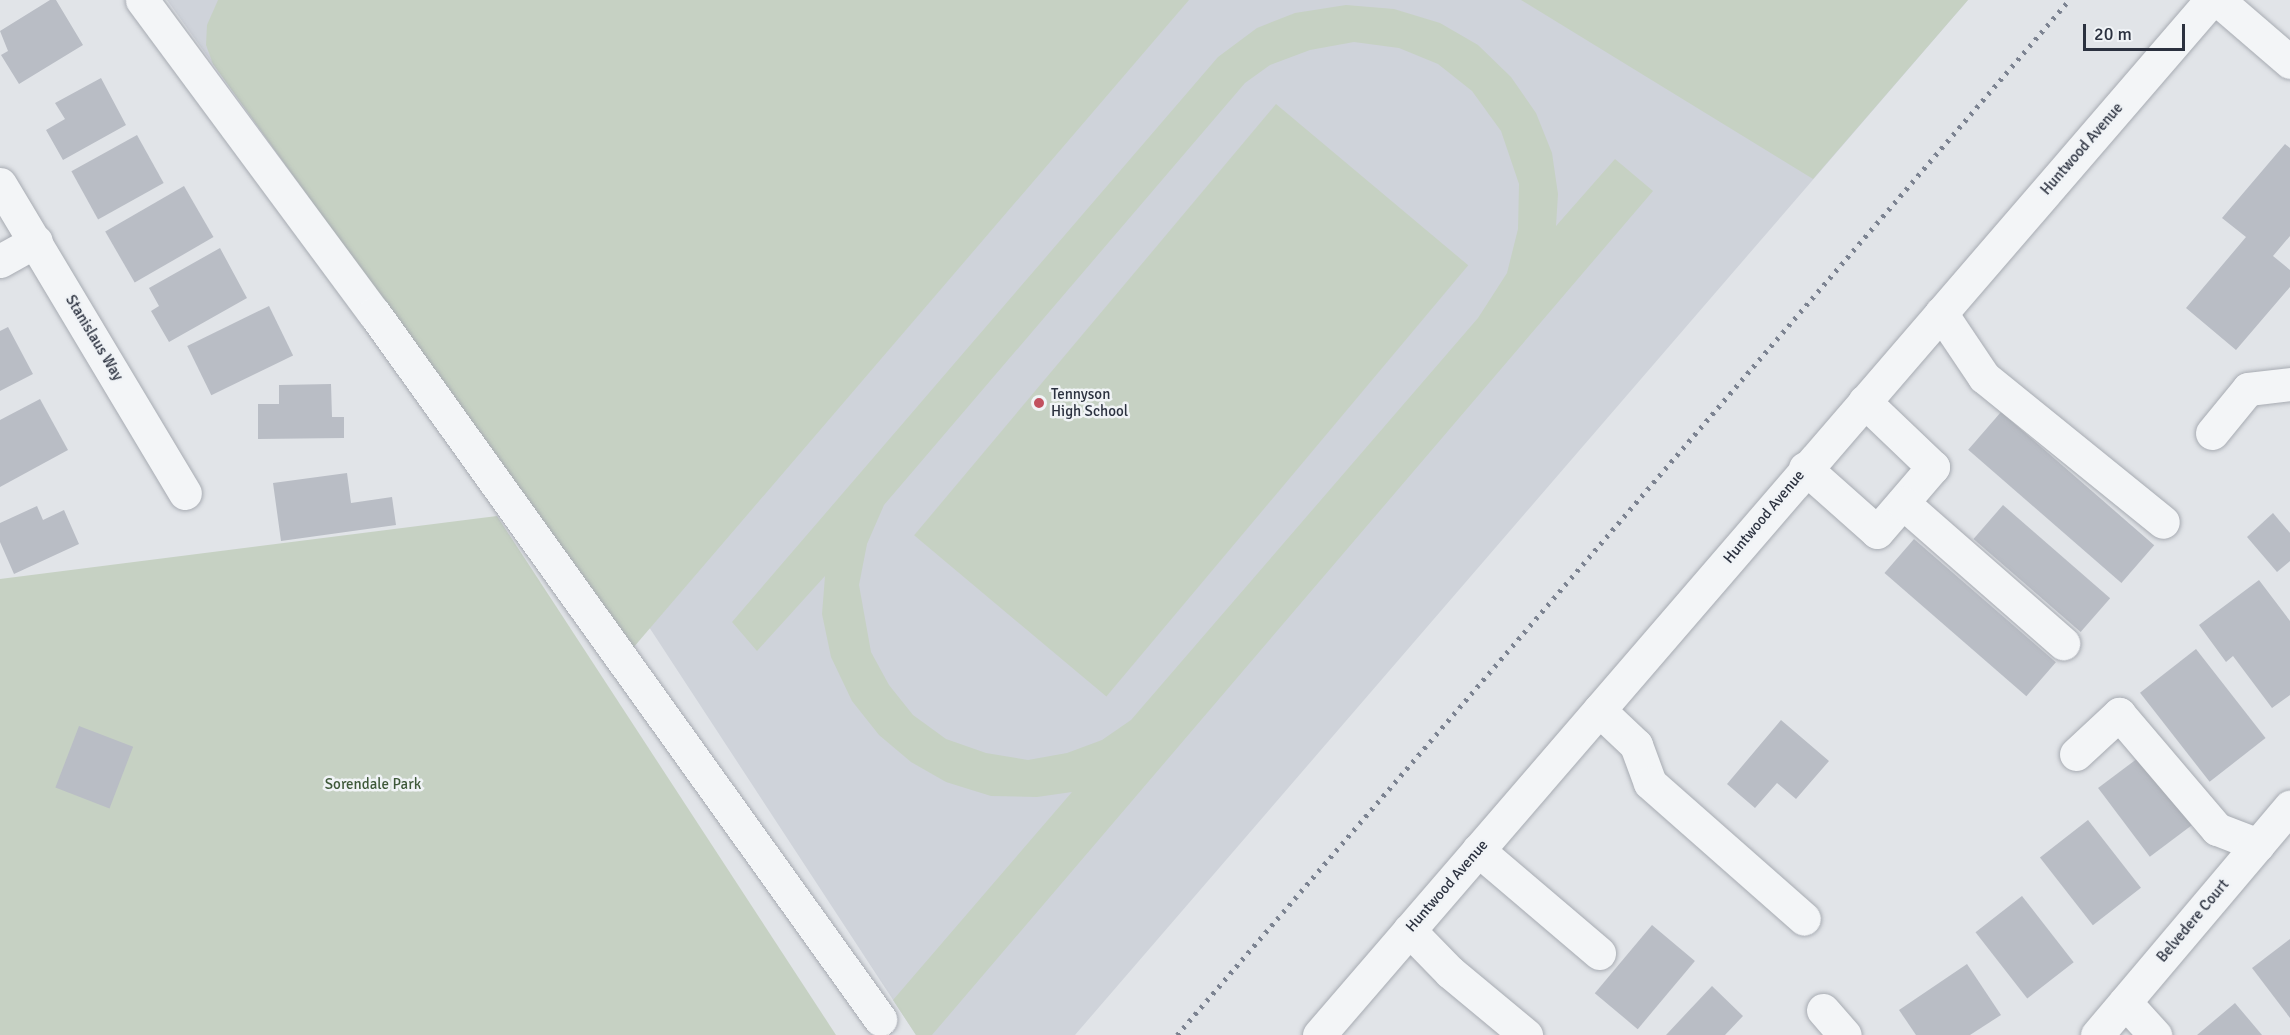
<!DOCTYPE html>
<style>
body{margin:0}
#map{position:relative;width:2290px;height:1035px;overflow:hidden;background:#e1e4e8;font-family:Signika,sans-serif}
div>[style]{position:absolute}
.built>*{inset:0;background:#cfd3da}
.green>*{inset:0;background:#c6d1c3;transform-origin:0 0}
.building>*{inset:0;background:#b9bdc5;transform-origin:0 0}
.roads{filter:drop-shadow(0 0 2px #a7abb2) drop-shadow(0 0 2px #a7abb2)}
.minor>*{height:33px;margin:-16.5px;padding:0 16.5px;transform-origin:16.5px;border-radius:16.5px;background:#f3f5f7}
.rail>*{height:4.5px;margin-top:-2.25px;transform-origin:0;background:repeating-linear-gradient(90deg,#7c8391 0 3px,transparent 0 9px)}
.dots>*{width:16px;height:16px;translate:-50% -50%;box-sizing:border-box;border:3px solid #f0f3f6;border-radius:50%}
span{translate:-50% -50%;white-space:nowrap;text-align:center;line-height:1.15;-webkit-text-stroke:5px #f0f3f6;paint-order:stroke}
.street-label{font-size:15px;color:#2b313f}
.poi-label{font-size:15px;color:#2b313f}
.left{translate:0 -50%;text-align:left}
.park-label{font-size:15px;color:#3e5939}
.scale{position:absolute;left:2083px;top:24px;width:102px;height:27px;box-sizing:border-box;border:3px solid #2b313f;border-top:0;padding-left:8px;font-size:18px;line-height:21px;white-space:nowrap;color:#2b313f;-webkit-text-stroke:4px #f0f3f6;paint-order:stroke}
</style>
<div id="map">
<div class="built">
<div style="clip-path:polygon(167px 0,1968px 0,1075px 1035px,916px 1035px,649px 627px,633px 648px)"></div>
</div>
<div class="green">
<div style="clip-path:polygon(218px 0,1189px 0,633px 648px,213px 64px,206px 45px,207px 25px)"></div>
<div style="clip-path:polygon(1521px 0,1968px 0,1813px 179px)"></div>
<div style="clip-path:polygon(evenodd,1346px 5px,1394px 9px,1440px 23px,1478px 45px,1511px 77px,1536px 113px,1552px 153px,1558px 194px,1556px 226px,1615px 159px,1653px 191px,932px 1035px,916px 1035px,893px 1000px,1072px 792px,1037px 797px,991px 796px,946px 782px,911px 762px,879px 735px,852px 701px,831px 657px,822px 614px,825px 576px,757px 651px,732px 622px,1218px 57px,1257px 28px,1295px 13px,1346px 5px,1354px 42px,1399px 48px,1438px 64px,1472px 91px,1501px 131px,1519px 184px,1518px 229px,1507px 273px,1478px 318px,1131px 720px,1102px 740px,1067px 753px,1028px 760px,986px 753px,946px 739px,913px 715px,889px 685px,871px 652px,859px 585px,867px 544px,884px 505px,1245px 83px,1270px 65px,1310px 50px,1354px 42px)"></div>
<div style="left:1276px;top:104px;width:251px;height:563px;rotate:40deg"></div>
<div style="clip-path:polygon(497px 516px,836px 1035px,0 1035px,0 579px)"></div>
</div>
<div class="building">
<div style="clip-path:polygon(50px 0,56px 0,83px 45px,19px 84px,1px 55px,8px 51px,0 31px)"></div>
<div style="clip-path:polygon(101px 78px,126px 125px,63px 160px,46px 130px,65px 119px,55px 103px)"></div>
<div style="left:137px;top:135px;width:55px;height:75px;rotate:61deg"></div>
<div style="clip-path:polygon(2285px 144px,2290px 148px,2290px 236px,2273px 256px,2290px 270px,2290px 287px,2236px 350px,2186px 308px,2246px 237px,2222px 218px)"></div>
<div style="left:184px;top:186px;width:59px;height:91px;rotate:60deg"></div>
<div style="clip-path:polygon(220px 248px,247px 298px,169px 342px,151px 311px,159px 306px,149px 288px)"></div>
<div style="left:269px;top:306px;width:55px;height:91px;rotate:64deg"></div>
<div style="clip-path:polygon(8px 327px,33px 374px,0 391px,0 331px)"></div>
<div style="clip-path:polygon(331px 384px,332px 417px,344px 417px,344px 438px,258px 439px,258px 404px,279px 404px,279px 385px)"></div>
<div style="clip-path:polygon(40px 399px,68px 450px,0 487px,0 420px)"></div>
<div style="left:2001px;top:412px;width:203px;height:50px;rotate:41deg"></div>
<div style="clip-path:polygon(347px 473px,351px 503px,392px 497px,396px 525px,281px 541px,273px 483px)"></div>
<div style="left:2003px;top:505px;width:142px;height:45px;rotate:41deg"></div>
<div style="clip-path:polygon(37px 506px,43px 520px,64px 510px,79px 544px,14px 574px,0 542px,0 523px)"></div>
<div style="clip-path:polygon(2273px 513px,2290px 533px,2290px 561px,2277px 572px,2247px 537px)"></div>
<div style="left:1914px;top:539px;width:188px;height:45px;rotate:41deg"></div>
<div style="clip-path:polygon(2259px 580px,2290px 621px,2290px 695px,2272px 708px,2233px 656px,2226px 662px,2199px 625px)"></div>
<div style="left:2196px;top:649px;width:113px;height:71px;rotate:52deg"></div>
<div style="clip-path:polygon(1781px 720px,1829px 761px,1796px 799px,1777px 783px,1755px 808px,1727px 784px)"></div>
<div style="left:79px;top:726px;width:58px;height:66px;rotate:21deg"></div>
<div style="left:2146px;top:752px;width:86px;height:60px;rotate:53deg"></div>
<div style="left:2088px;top:820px;width:86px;height:61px;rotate:52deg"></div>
<div style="left:2022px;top:896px;width:84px;height:59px;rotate:52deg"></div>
<div style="left:1652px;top:925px;width:56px;height:89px;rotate:40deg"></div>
<div style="clip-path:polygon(2290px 939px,2290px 1018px,2252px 968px)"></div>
<div style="clip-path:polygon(1967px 964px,2001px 1015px,1970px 1035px,1916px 1035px,1899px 1010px)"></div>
<div style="clip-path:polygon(1712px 986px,1743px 1016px,1725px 1035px,1666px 1035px)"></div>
<div style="clip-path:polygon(2235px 1003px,2262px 1035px,2197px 1035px)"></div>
</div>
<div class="roads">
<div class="minor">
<div style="left:142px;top:0;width:390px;rotate:53.5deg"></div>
<div style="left:374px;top:313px;width:869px;rotate:54.37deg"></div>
<div style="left:2218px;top:0;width:95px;rotate:40.7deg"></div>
<div style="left:0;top:184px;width:360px;rotate:59.1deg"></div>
<div style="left:0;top:261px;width:41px;rotate:-29.1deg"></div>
<div style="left:1941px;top:313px;width:77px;rotate:56.1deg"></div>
<div style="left:1984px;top:377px;width:230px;rotate:39deg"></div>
<div style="left:2212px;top:433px;width:57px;rotate:-50.7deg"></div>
<div style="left:2248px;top:389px;width:42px;rotate:-6.8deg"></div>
<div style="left:1805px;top:468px;width:96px;rotate:41.6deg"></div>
<div style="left:1877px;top:532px;width:86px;rotate:-49.3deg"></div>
<div style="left:1933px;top:467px;width:95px;rotate:-136.3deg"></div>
<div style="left:1903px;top:503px;width:213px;rotate:41.2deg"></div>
<div style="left:1599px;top:710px;width:51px;rotate:43.4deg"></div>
<div style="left:1636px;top:745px;width:40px;rotate:69.8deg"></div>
<div style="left:1650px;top:783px;width:205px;rotate:41.4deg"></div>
<div style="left:2076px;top:754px;width:59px;rotate:-42.9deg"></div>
<div style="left:2119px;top:714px;width:151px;rotate:49.6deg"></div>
<div style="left:2217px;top:829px;width:44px;rotate:21.3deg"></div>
<div style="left:1478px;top:850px;width:159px;rotate:40.4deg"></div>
<div style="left:1409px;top:930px;width:59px;rotate:45.7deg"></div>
<div style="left:1450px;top:972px;width:99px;rotate:39.7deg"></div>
<div style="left:2125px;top:1002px;width:45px;rotate:47.7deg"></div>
<div style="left:1823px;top:1010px;width:33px;rotate:49deg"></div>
<div style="left:1319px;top:1035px;width:1366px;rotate:-49.24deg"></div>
<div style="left:2097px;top:1035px;width:299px;rotate:-49.8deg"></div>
</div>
</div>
<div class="rail">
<div style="left:1177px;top:1035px;width:1366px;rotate:-49.24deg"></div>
</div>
<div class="dots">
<div style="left:1039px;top:403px;background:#c2515f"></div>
</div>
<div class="street-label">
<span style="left:2082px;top:149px;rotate:-49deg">Huntwood Avenue</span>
<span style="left:94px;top:338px;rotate:59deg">Stanislaus Way</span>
<span style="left:1764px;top:517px;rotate:-50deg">Huntwood Avenue</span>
<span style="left:1447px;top:886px;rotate:-49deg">Huntwood Avenue</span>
<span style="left:2193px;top:921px;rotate:-50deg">Belvedere Court</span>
</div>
<div class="poi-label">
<span class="left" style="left:1051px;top:403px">Tennyson<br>High School</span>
</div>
<div class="park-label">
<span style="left:373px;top:785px">Sorendale Park</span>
</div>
<div class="scale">20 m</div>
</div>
